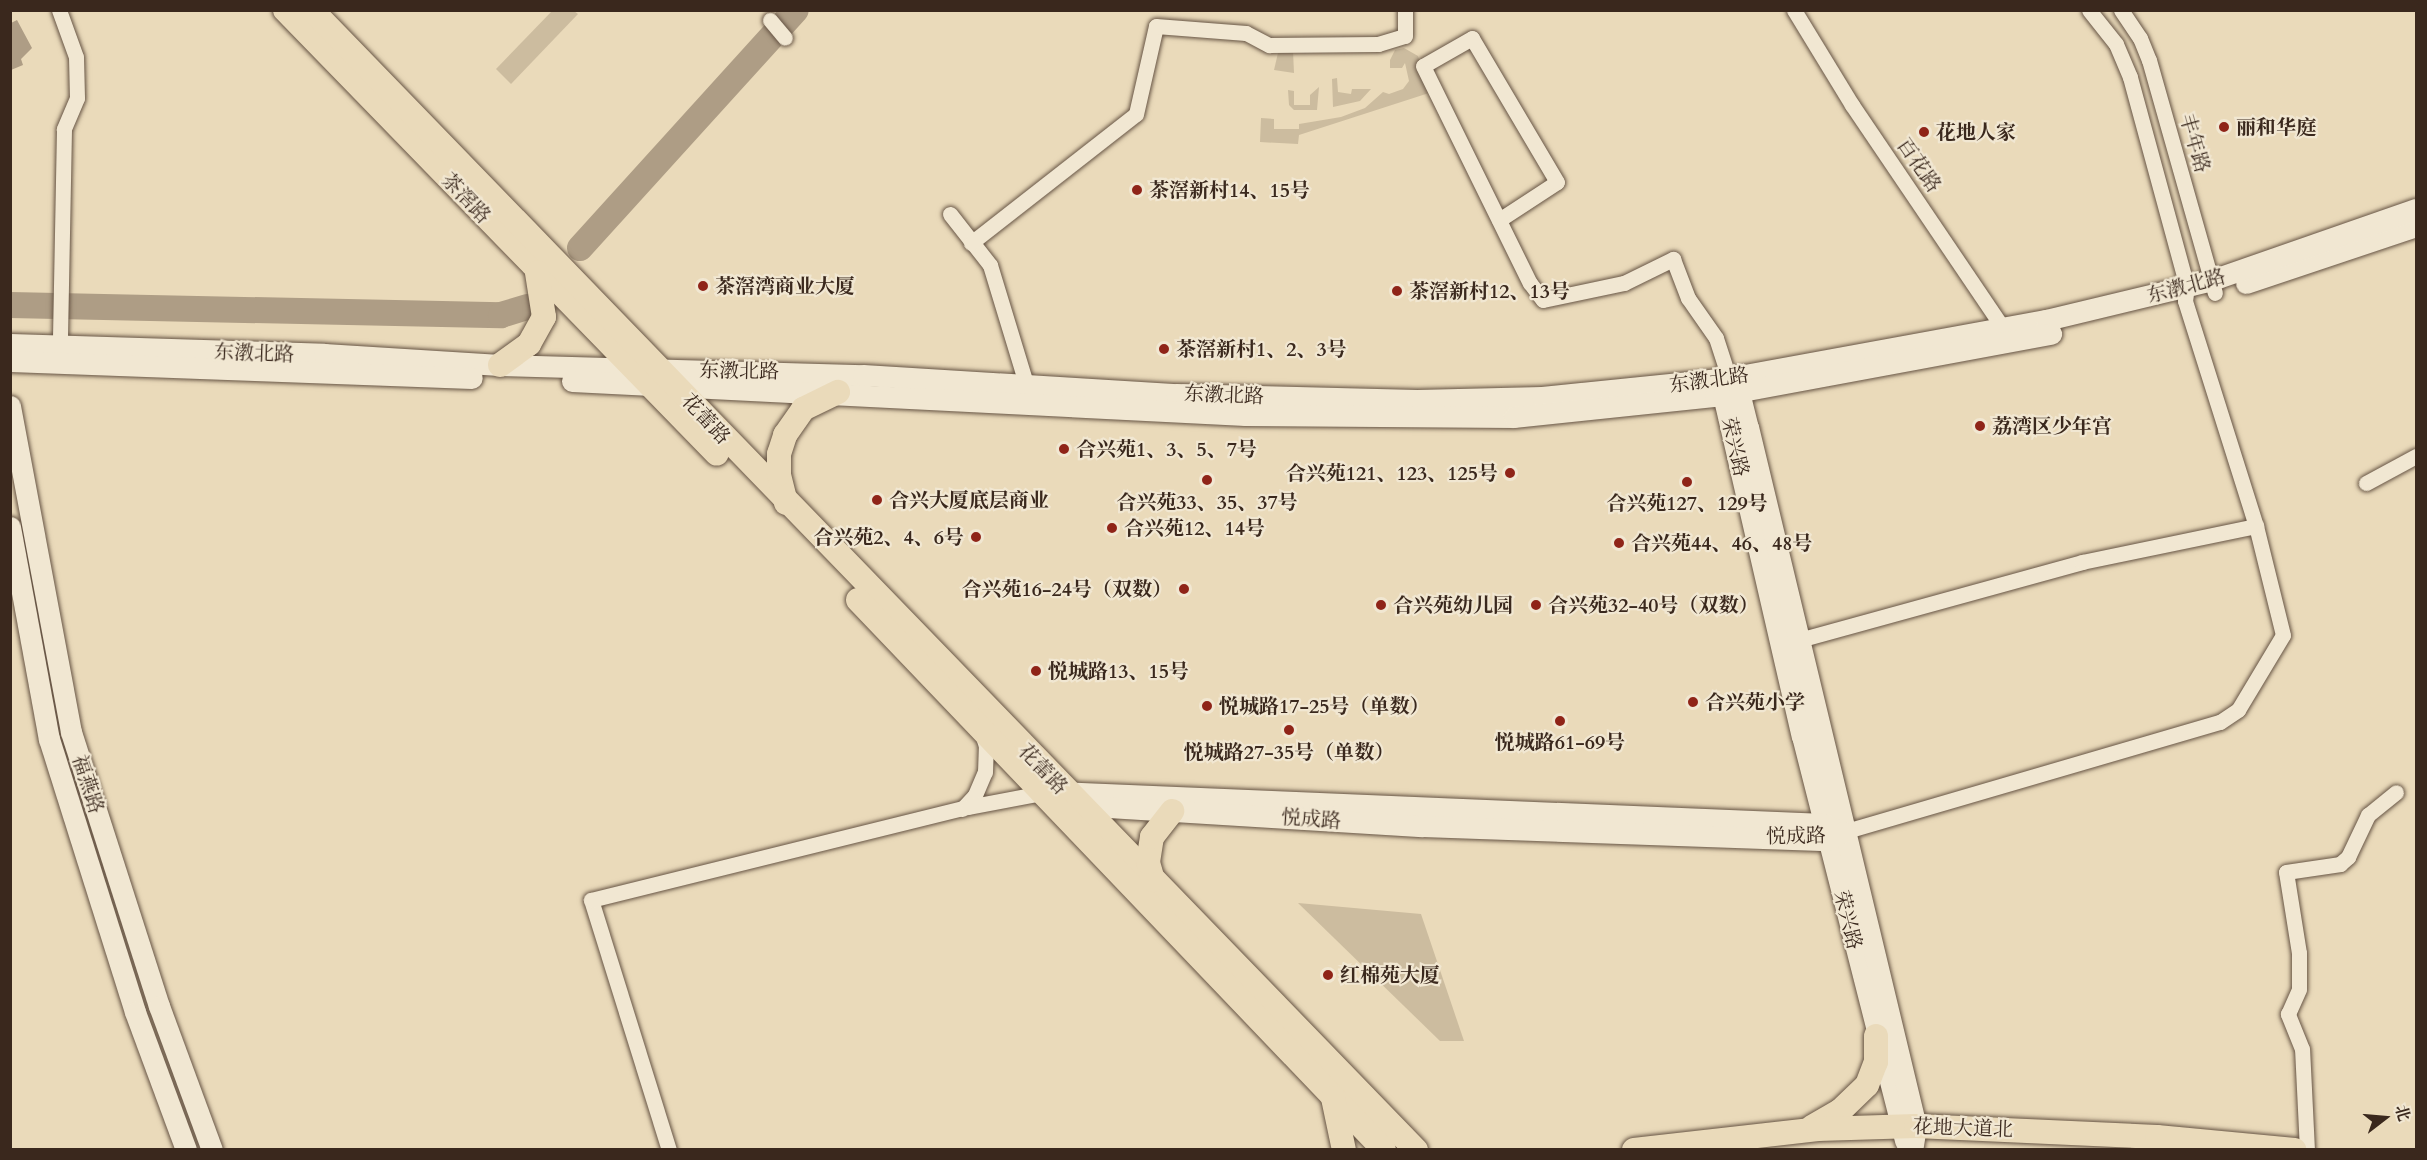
<!DOCTYPE html>
<meta charset="utf-8">
<style>
body{margin:0}
#map{position:relative;width:2427px;height:1160px;overflow:hidden;background:#eadaba;font-family:Cardo,"Noto Serif SC",serif}
div>[style]{position:absolute}
.green>*{inset:0;background:#ccbc9f}
.water>*{inset:0;background:#ae9d85}
.river>*{height:26px;margin:-13px;padding:0 13px;transform-origin:13px;border-radius:13px;background:#ae9d85}
.roads{filter:drop-shadow(0 0 2px #665444) drop-shadow(0 0 2px #665444)}
.street>*{height:15px;margin:-7.5px;padding:0 7.5px;transform-origin:7.5px;border-radius:7.5px;background:#f1e7d2}
.secondary>*{height:21px;margin:-10.5px;padding:0 10.5px;transform-origin:10.5px;border-radius:10.5px;background:#f1e7d2}
.primary>*{height:24px;margin:-12px;padding:0 12px;transform-origin:12px;border-radius:12px;background:#eadaba}
.dots>*{width:16px;height:16px;translate:-50% -50%;box-sizing:border-box;border:3px solid #f1e7d2;border-radius:50%}
span{translate:-50% -50%;white-space:nowrap;text-align:center;line-height:1.15;-webkit-text-stroke:4.5px #f1e7d2;paint-order:stroke}
.poi-label{font-size:20px;color:#3a281d;font-weight:700}
.left{translate:0 -50%;text-align:left}
.right{translate:-100% -50%;text-align:right}
.street-label{font-size:20px;color:#3a281d}
.frame{position:absolute;inset:0;border:12px solid #3a281d;pointer-events:none}
.north{position:absolute;left:2355px;top:1088px;width:60px;height:60px;-webkit-text-stroke:4px #f1e7d2;paint-order:stroke;rotate:74deg;font-size:16px;font-weight:700;line-height:24px;text-align:center;color:#3a281d}
.north::after{content:'';display:block;margin:auto;width:21px;height:27px;background:#3a281d;clip-path:polygon(50% 0,100% 100%,50% 72%,0 100%)}
</style>
<div id="map">
<div class="green">
<div style="clip-path:polygon(552px 11px,574px 11px,578px 14px,511px 84px,496px 69px)"></div>
<div style="clip-path:polygon(1404px 48px,1418px 56px,1429px 93px,1299px 135px,1298px 144px,1260px 142px,1261px 118px,1274px 119px,1274px 129px,1299px 129px,1299px 124px,1341px 117px,1365px 108px,1383px 92px,1389px 94px,1403px 89px,1409px 81px,1405px 63px,1402px 68px,1390px 68px,1390px 60px,1395px 50px)"></div>
<div style="clip-path:polygon(1293px 51px,1294px 73px,1274px 70px,1278px 53px)"></div>
<div style="clip-path:polygon(1337px 78px,1338px 92px,1351px 94px,1352px 89px,1371px 89px,1360px 101px,1333px 107px,1332px 79px)"></div>
<div style="clip-path:polygon(1319px 87px,1317px 110px,1294px 110px,1289px 105px,1288px 90px,1294px 91px,1294px 105px,1310px 105px,1310px 95px)"></div>
<div style="clip-path:polygon(1298px 903px,1421px 914px,1464px 1041px,1440px 1041px)"></div>
</div>
<div class="water">
<div style="clip-path:polygon(17px 20px,32px 48px,21px 59px,23px 65px,11px 70px,11px 23px)"></div>
</div>
<div class="river">
<div style="left:580px;top:248px;width:321px;rotate:-47.8deg"></div>
<div style="left:10px;top:305px;width:491px;rotate:1.2deg"></div>
<div style="left:501px;top:315px;width:27px;rotate:-17deg"></div>
</div>
<div class="roads">
<div class="street">
<div style="left:59px;top:10px;width:50px;rotate:70.1deg"></div>
<div style="left:76px;top:57px;width:41px;rotate:88.6deg"></div>
<div style="left:77px;top:98px;width:34px;rotate:113deg"></div>
<div style="left:64px;top:129px;width:217px;rotate:91.1deg"></div>
<div style="left:1794px;top:10px;width:111px;rotate:58.6deg"></div>
<div style="left:1852px;top:105px;width:277px;rotate:55.9deg"></div>
<div style="left:2121px;top:10px;width:34px;rotate:56deg"></div>
<div style="left:2140px;top:38px;width:24px;rotate:68deg"></div>
<div style="left:2149px;top:60px;width:242px;rotate:74.2deg"></div>
<div style="left:770px;top:20px;width:23px;rotate:50deg"></div>
<div style="left:950px;top:214px;width:65px;rotate:51.9deg"></div>
<div style="left:990px;top:265px;width:127px;rotate:73.1deg"></div>
<div style="left:1499px;top:220px;width:69px;rotate:-33.2deg"></div>
<div style="left:1557px;top:182px;width:167px;rotate:-120.6deg"></div>
<div style="left:1472px;top:38px;width:56px;rotate:150.3deg"></div>
<div style="left:1423px;top:66px;width:242px;rotate:63.8deg"></div>
<div style="left:1530px;top:283px;width:21px;rotate:53deg"></div>
<div style="left:1543px;top:300px;width:83px;rotate:-11.9deg"></div>
<div style="left:1624px;top:283px;width:55px;rotate:-26.1deg"></div>
<div style="left:1673px;top:259px;width:42px;rotate:69deg"></div>
<div style="left:1688px;top:298px;width:49px;rotate:55deg"></div>
<div style="left:1716px;top:338px;width:42px;rotate:72deg"></div>
<div style="left:971px;top:243px;width:209px;rotate:-38deg"></div>
<div style="left:1136px;top:114px;width:90px;rotate:-77.2deg"></div>
<div style="left:1156px;top:26px;width:90px;rotate:4.4deg"></div>
<div style="left:1246px;top:33px;width:26px;rotate:28deg"></div>
<div style="left:1269px;top:45px;width:109px;rotate:-0.5deg"></div>
<div style="left:1378px;top:44px;width:28px;rotate:-17deg"></div>
<div style="left:1405px;top:36px;width:26px;rotate:-90deg"></div>
<div style="left:2366px;top:483px;width:57px;rotate:-28.4deg"></div>
<div style="left:1799px;top:640px;width:294px;rotate:-15.4deg"></div>
<div style="left:2082px;top:562px;width:178px;rotate:-11.7deg"></div>
<div style="left:962px;top:809px;width:19px;rotate:-47deg"></div>
<div style="left:975px;top:795px;width:25px;rotate:-67deg"></div>
<div style="left:985px;top:772px;width:26px;rotate:-88deg"></div>
<div style="left:986px;top:746px;width:13px;rotate:-108deg"></div>
<div style="left:1843px;top:832px;width:393px;rotate:-16.3deg"></div>
<div style="left:2220px;top:722px;width:22px;rotate:-34deg"></div>
<div style="left:2238px;top:710px;width:87px;rotate:-59deg"></div>
<div style="left:2283px;top:635px;width:112px;rotate:-103.9deg"></div>
<div style="left:2256px;top:526px;width:236px;rotate:-107.5deg"></div>
<div style="left:2185px;top:301px;width:14px;rotate:-82deg"></div>
<div style="left:2187px;top:287px;width:218px;rotate:-105.2deg"></div>
<div style="left:2130px;top:77px;width:36px;rotate:-113deg"></div>
<div style="left:2116px;top:44px;width:43px;rotate:-128.5deg"></div>
<div style="left:669px;top:1150px;width:262px;rotate:-107.3deg"></div>
<div style="left:591px;top:900px;width:388px;rotate:-13.9deg"></div>
<div style="left:968px;top:807px;width:75px;rotate:-10.7deg"></div>
<div style="left:2307px;top:1150px;width:101px;rotate:-92.8deg"></div>
<div style="left:2302px;top:1049px;width:38px;rotate:-112deg"></div>
<div style="left:2288px;top:1014px;width:27px;rotate:-66deg"></div>
<div style="left:2299px;top:989px;width:36px;rotate:-90deg"></div>
<div style="left:2299px;top:953px;width:82px;rotate:-99.1deg"></div>
<div style="left:2286px;top:872px;width:55px;rotate:-8.4deg"></div>
<div style="left:2340px;top:864px;width:11px;rotate:-41deg"></div>
<div style="left:2348px;top:857px;width:47px;rotate:-64.5deg"></div>
<div style="left:2368px;top:815px;width:36px;rotate:-39deg"></div>
</div>
<div class="secondary">
<div style="left:2246px;top:283px;width:179px;rotate:-18.5deg"></div>
<div style="left:10px;top:344px;width:314px;rotate:1.8deg"></div>
<div style="left:324px;top:354px;width:176px;rotate:3.6deg"></div>
<div style="left:500px;top:365px;width:363px;rotate:1.6deg"></div>
<div style="left:863px;top:375px;width:314px;rotate:3.5deg"></div>
<div style="left:1176px;top:394px;width:241px;rotate:1.4deg"></div>
<div style="left:1417px;top:400px;width:125px;rotate:-1.4deg"></div>
<div style="left:1542px;top:397px;width:188px;rotate:-5.8deg"></div>
<div style="left:1729px;top:378px;width:322px;rotate:-10.4deg"></div>
<div style="left:2046px;top:320px;width:171px;rotate:-13.5deg"></div>
<div style="left:2212px;top:280px;width:216px;rotate:-19.2deg"></div>
<div style="left:10px;top:361px;width:462px;rotate:2.1deg"></div>
<div style="left:572px;top:381px;width:674px;rotate:2.89deg"></div>
<div style="left:1245px;top:415px;width:269px;rotate:0.4deg"></div>
<div style="left:1514px;top:417px;width:202px;rotate:-6deg"></div>
<div style="left:1715px;top:396px;width:342px;rotate:-10.5deg"></div>
<div style="left:1728px;top:381px;width:15px;rotate:110deg"></div>
<div style="left:1723px;top:395px;width:350px;rotate:77deg"></div>
<div style="left:1802px;top:736px;width:418px;rotate:75.7deg"></div>
<div style="left:1732px;top:382px;width:12px;rotate:55deg"></div>
<div style="left:1739px;top:392px;width:36px;rotate:76deg"></div>
<div style="left:1748px;top:427px;width:719px;rotate:76.49deg"></div>
<div style="left:1916px;top:1126px;width:24px;rotate:99deg"></div>
<div style="left:10px;top:406px;width:332px;rotate:79.4deg"></div>
<div style="left:71px;top:732px;width:288px;rotate:72.2deg"></div>
<div style="left:159px;top:1006px;width:153px;rotate:69.8deg"></div>
<div style="left:10px;top:527px;width:216px;rotate:79.6deg"></div>
<div style="left:49px;top:739px;width:286px;rotate:72.5deg"></div>
<div style="left:135px;top:1012px;width:147px;rotate:69.7deg"></div>
<div style="left:1057px;top:792px;width:768px;rotate:2.39deg"></div>
<div style="left:1824px;top:824px;width:21px;rotate:23deg"></div>
<div style="left:1076px;top:805px;width:347px;rotate:3.5deg"></div>
<div style="left:1422px;top:826px;width:406px;rotate:2deg"></div>
<div style="left:1828px;top:840px;width:17px;rotate:-28deg"></div>
</div>
<div class="primary">
<div style="left:285px;top:10px;width:619px;rotate:45.78deg"></div>
<div style="left:312px;top:10px;width:1587px;rotate:45.92deg"></div>
<div style="left:500px;top:365px;width:36px;rotate:-36deg"></div>
<div style="left:529px;top:344px;width:31px;rotate:-61deg"></div>
<div style="left:544px;top:317px;width:45px;rotate:-99deg"></div>
<div style="left:786px;top:503px;width:30px;rotate:-104deg"></div>
<div style="left:779px;top:474px;width:20px;rotate:-90deg"></div>
<div style="left:779px;top:454px;width:20px;rotate:-72deg"></div>
<div style="left:785px;top:435px;width:32px;rotate:-55deg"></div>
<div style="left:803px;top:409px;width:39px;rotate:-26deg"></div>
<div style="left:858px;top:600px;width:761px;rotate:46.28deg"></div>
<div style="left:1153px;top:880px;width:19px;rotate:-106deg"></div>
<div style="left:1148px;top:862px;width:25px;rotate:-81deg"></div>
<div style="left:1152px;top:837px;width:33px;rotate:-52deg"></div>
<div style="left:1333px;top:1098px;width:53px;rotate:78.1deg"></div>
<div style="left:1812px;top:1127px;width:32px;rotate:-30deg"></div>
<div style="left:1840px;top:1111px;width:37px;rotate:-44deg"></div>
<div style="left:1867px;top:1085px;width:25px;rotate:-69deg"></div>
<div style="left:1876px;top:1062px;width:26px;rotate:-90deg"></div>
<div style="left:1634px;top:1150px;width:185px;rotate:-6.5deg"></div>
<div style="left:1818px;top:1129px;width:98px;rotate:-1.8deg"></div>
<div style="left:1916px;top:1126px;width:241px;rotate:2.6deg"></div>
<div style="left:2157px;top:1137px;width:138px;rotate:5.4deg"></div>
</div>
</div>
<div class="dots">
<div style="left:2224px;top:127px;background:#8f2418"></div>
<div style="left:1924px;top:132px;background:#8f2418"></div>
<div style="left:1137px;top:190px;background:#8f2418"></div>
<div style="left:703px;top:286px;background:#8f2418"></div>
<div style="left:1397px;top:291px;background:#8f2418"></div>
<div style="left:1164px;top:349px;background:#8f2418"></div>
<div style="left:1980px;top:426px;background:#8f2418"></div>
<div style="left:1064px;top:449px;background:#8f2418"></div>
<div style="left:1510px;top:473px;background:#8f2418"></div>
<div style="left:1207px;top:480px;background:#8f2418"></div>
<div style="left:1687px;top:482px;background:#8f2418"></div>
<div style="left:877px;top:500px;background:#8f2418"></div>
<div style="left:1112px;top:528px;background:#8f2418"></div>
<div style="left:976px;top:537px;background:#8f2418"></div>
<div style="left:1619px;top:543px;background:#8f2418"></div>
<div style="left:1184px;top:589px;background:#8f2418"></div>
<div style="left:1381px;top:605px;background:#8f2418"></div>
<div style="left:1536px;top:605px;background:#8f2418"></div>
<div style="left:1036px;top:671px;background:#8f2418"></div>
<div style="left:1693px;top:702px;background:#8f2418"></div>
<div style="left:1207px;top:706px;background:#8f2418"></div>
<div style="left:1560px;top:721px;background:#8f2418"></div>
<div style="left:1289px;top:730px;background:#8f2418"></div>
<div style="left:1328px;top:975px;background:#8f2418"></div>
</div>
<div class="poi-label">
<span class="left" style="left:2236px;top:127px">丽和华庭</span>
<span class="left" style="left:1936px;top:132px">花地人家</span>
<span class="left" style="left:1149px;top:190px">茶滘新村14、15号</span>
<span class="left" style="left:715px;top:286px">茶滘湾商业大厦</span>
<span class="left" style="left:1409px;top:291px">茶滘新村12、13号</span>
<span class="left" style="left:1176px;top:349px">茶滘新村1、2、3号</span>
<span class="left" style="left:1992px;top:426px">荔湾区少年宫</span>
<span class="left" style="left:1076px;top:449px">合兴苑1、3、5、7号</span>
<span class="right" style="left:1498px;top:473px">合兴苑121、123、125号</span>
<span class="left" style="left:889px;top:500px">合兴大厦底层商业</span>
<span style="left:1207px;top:502px">合兴苑33、35、37号</span>
<span style="left:1687px;top:503px">合兴苑127、129号</span>
<span class="left" style="left:1124px;top:528px">合兴苑12、14号</span>
<span class="right" style="left:964px;top:537px">合兴苑2、4、6号</span>
<span class="left" style="left:1631px;top:543px">合兴苑44、46、48号</span>
<span class="right" style="left:1172px;top:589px">合兴苑16-24号（双数）</span>
<span class="left" style="left:1393px;top:605px">合兴苑幼儿园</span>
<span class="left" style="left:1548px;top:605px">合兴苑32-40号（双数）</span>
<span class="left" style="left:1048px;top:671px">悦城路13、15号</span>
<span class="left" style="left:1705px;top:702px">合兴苑小学</span>
<span class="left" style="left:1219px;top:706px">悦城路17-25号（单数）</span>
<span style="left:1560px;top:742px">悦城路61-69号</span>
<span style="left:1289px;top:752px">悦城路27-35号（单数）</span>
<span class="left" style="left:1340px;top:975px">红棉苑大厦</span>
</div>
<div class="street-label">
<span style="left:2195px;top:143px;rotate:74deg">丰年路</span>
<span style="left:1919px;top:165px;rotate:55deg">百花路</span>
<span style="left:466px;top:198px;rotate:46deg">茶滘路</span>
<span style="left:2186px;top:286px;rotate:-15deg">东漖北路</span>
<span style="left:254px;top:353px;rotate:2deg">东漖北路</span>
<span style="left:739px;top:371px;rotate:1deg">东漖北路</span>
<span style="left:1709px;top:380px;rotate:-8deg">东漖北路</span>
<span style="left:1224px;top:395px;rotate:2deg">东漖北路</span>
<span style="left:706px;top:419px;rotate:47deg">花蕾路</span>
<span style="left:1735px;top:447px;rotate:77deg">荣兴路</span>
<span style="left:1043px;top:769px;rotate:46deg">花蕾路</span>
<span style="left:88px;top:784px;rotate:72deg">福燕路</span>
<span style="left:1311px;top:819px;rotate:4deg">悦成路</span>
<span style="left:1796px;top:836px;rotate:-1deg">悦成路</span>
<span style="left:1848px;top:920px;rotate:76deg">荣兴路</span>
<span style="left:1963px;top:1128px;rotate:2deg">花地大道北</span>
</div>
<div class="frame"></div>
<div class="north">北</div>
</div>
